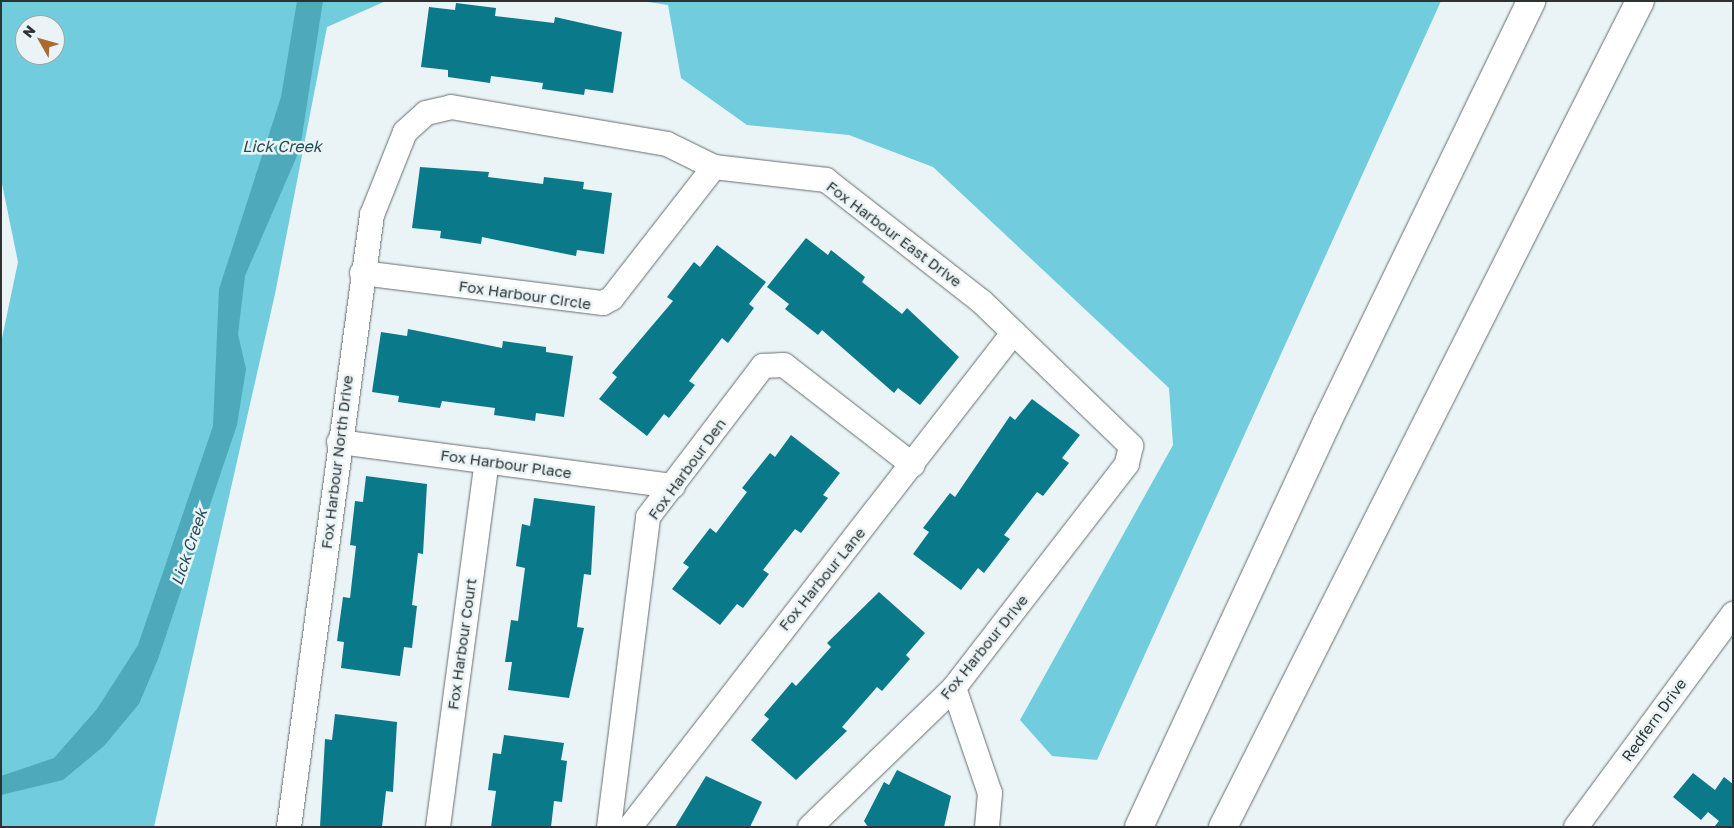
<!DOCTYPE html>
<style>
body{margin:0}
#map{position:relative;width:1734px;height:828px;overflow:hidden;background:#eaf4f6;font-family:"Golos Text",sans-serif}
div>[style]{position:absolute}
.forest>*{inset:0;background:#71ccdd}
.water>*{inset:0;background:#4eaabb}
.building>*{inset:0;background:#0a7989}
.roads{filter:drop-shadow(0 0 1px #656e70) drop-shadow(0 0 1px #656e70)}
.minor>*{height:24px;margin:-12px;padding:0 12px;transform-origin:12px;border-radius:12px;background:#fff}
.motorway>*{height:28px;margin:-14px;padding:0 14px;transform-origin:14px;border-radius:14px;background:#fff}
span{translate:-50% -50%;white-space:nowrap;text-align:center;line-height:1.15;-webkit-text-stroke:5px #eaf4f6;paint-order:stroke}
.street-label{font-size:15px;color:#2e3233}
.water-label{font-size:16px;color:#244e56;font-style:italic}
.frame{position:absolute;inset:0;border:2px solid #2e3233;pointer-events:none}
.north{position:absolute;left:15px;top:15px;width:50px;height:50px;box-sizing:border-box;background:#eaf4f6;border:1px solid #9fa6a8;border-radius:50%;rotate:308deg;font-size:14px;font-weight:700;line-height:20px;text-align:center;color:#2e3233}
.north::after{content:'';display:block;margin:auto;width:18px;height:22px;background:#a96b30;clip-path:polygon(50% 0,100% 100%,50% 72%,0 100%)}
</style>
<div id="map">
<div class="forest">
<div style="clip-path:polygon(evenodd,1px 1px,386px 1px,327px 27px,275px 294px,154px 827px,1px 827px,1px 343px,18px 262px,1px 179px,1px 1px,25px 25px,55px 25px,55px 55px,25px 55px,25px 25px)"></div>
<div style="clip-path:polygon(641px 1px,1441px 1px,1097px 760px,1052px 756px,1020px 720px,1173px 445px,1169px 388px,933px 167px,849px 135px,747px 125px,681px 78px,668px 5px)"></div>
</div>
<div class="water">
<div style="clip-path:polygon(297px 1px,323px 1px,300px 149px,245px 276px,238px 334px,246px 369px,237px 425px,158px 659px,139px 704px,104px 746px,63px 780px,1px 795px,1px 776px,54px 758px,97px 709px,138px 645px,213px 426px,219px 289px,281px 97px)"></div>
</div>
<div class="building">
<div style="clip-path:polygon(456px 3px,496px 8px,495px 16px,554px 23px,555px 17px,622px 32px,613px 93px,585px 89px,584px 95px,542px 89px,543px 83px,491px 76px,490px 83px,448px 77px,448px 70px,421px 67px,429px 7px,455px 10px)"></div>
<div style="clip-path:polygon(420px 167px,489px 172px,488px 177px,543px 184px,544px 177px,584px 182px,583px 189px,612px 193px,604px 254px,577px 250px,576px 256px,482px 237px,481px 244px,440px 238px,441px 231px,412px 228px)"></div>
<div style="clip-path:polygon(806px 238px,828px 255px,831px 250px,865px 277px,862px 282px,902px 314px,907px 308px,959px 357px,920px 405px,898px 388px,894px 393px,822px 330px,818px 335px,785px 309px,789px 304px,767px 287px)"></div>
<div style="clip-path:polygon(717px 245px,766px 282px,749px 304px,754px 308px,728px 343px,722px 338px,689px 381px,695px 385px,669px 418px,664px 414px,647px 436px,599px 399px,617px 377px,612px 373px,673px 301px,667px 297px,694px 262px,700px 267px)"></div>
<div style="clip-path:polygon(408px 329px,502px 348px,503px 341px,546px 347px,546px 352px,573px 356px,564px 417px,536px 413px,535px 421px,494px 415px,495px 408px,442px 401px,440px 408px,398px 402px,399px 396px,372px 392px,381px 332px,407px 336px)"></div>
<div style="clip-path:polygon(1032px 399px,1080px 435px,1062px 458px,1069px 463px,1043px 496px,1037px 492px,1004px 535px,1010px 539px,984px 573px,978px 568px,961px 590px,913px 554px,929px 532px,923px 528px,950px 493px,955px 497px,1010px 416px,1015px 420px)"></div>
<div style="clip-path:polygon(791px 435px,840px 473px,823px 495px,828px 498px,801px 533px,795px 529px,763px 570px,769px 574px,743px 608px,737px 604px,720px 625px,672px 589px,689px 567px,683px 563px,710px 528px,716px 533px,747px 492px,742px 488px,770px 453px,775px 457px)"></div>
<div style="clip-path:polygon(366px 476px,427px 484px,423px 554px,418px 553px,412px 605px,417px 606px,412px 648px,404px 647px,400px 676px,341px 668px,344px 642px,337px 641px,343px 597px,350px 598px,356px 546px,350px 545px,355px 501px,363px 502px)"></div>
<div style="clip-path:polygon(534px 498px,595px 506px,591px 575px,584px 574px,577px 627px,584px 628px,569px 698px,508px 690px,512px 662px,505px 662px,511px 620px,518px 621px,525px 568px,516px 566px,522px 524px,530px 526px)"></div>
<div style="clip-path:polygon(879px 592px,925px 633px,906px 655px,910px 659px,882px 691px,877px 687px,842px 727px,847px 731px,796px 780px,751px 740px,769px 719px,764px 715px,792px 682px,796px 686px,831px 647px,827px 643px)"></div>
<div style="clip-path:polygon(335px 714px,397px 722px,393px 792px,386px 791px,382px 827px,320px 827px,325px 739px,332px 740px)"></div>
<div style="clip-path:polygon(504px 735px,564px 743px,561px 760px,567px 761px,562px 802px,554px 801px,551px 827px,491px 827px,496px 791px,488px 790px,493px 753px,501px 754px)"></div>
<div style="clip-path:polygon(897px 770px,951px 796px,944px 827px,868px 827px,864px 821px,884px 782px,889px 785px)"></div>
<div style="clip-path:polygon(1693px 773px,1715px 790px,1724px 777px,1733px 784px,1733px 827px,1714px 827px,1719px 821px,1708px 812px,1701px 820px,1673px 797px)"></div>
<div style="clip-path:polygon(706px 776px,762px 802px,750px 827px,675px 827px)"></div>
</div>
<div class="roads">
<div class="minor">
<div style="left:362px;top:273px;width:243px;rotate:7.1deg"></div>
<div style="left:603px;top:303px;width:10px;rotate:-29deg"></div>
<div style="left:612px;top:298px;width:166px;rotate:-52.1deg"></div>
<div style="left:339px;top:442px;width:337px;rotate:7.5deg"></div>
<div style="left:954px;top:688px;width:111px;rotate:71.1deg"></div>
<div style="left:990px;top:793px;width:34px;rotate:95deg"></div>
<div style="left:289px;top:827px;width:618px;rotate:-82.28deg"></div>
<div style="left:372px;top:215px;width:89px;rotate:-68.3deg"></div>
<div style="left:405px;top:132px;width:28px;rotate:-42deg"></div>
<div style="left:426px;top:113px;width:26px;rotate:-13deg"></div>
<div style="left:451px;top:107px;width:219px;rotate:9.7deg"></div>
<div style="left:667px;top:144px;width:52px;rotate:26.1deg"></div>
<div style="left:714px;top:167px;width:113px;rotate:6.6deg"></div>
<div style="left:826px;top:180px;width:197px;rotate:38deg"></div>
<div style="left:981px;top:301px;width:209px;rotate:44deg"></div>
<div style="left:1131px;top:446px;width:18px;rotate:103deg"></div>
<div style="left:1127px;top:464px;width:283px;rotate:127.7deg"></div>
<div style="left:954px;top:688px;width:200px;rotate:136deg"></div>
<div style="left:438px;top:827px;width:369px;rotate:-82.4deg"></div>
<div style="left:609px;top:827px;width:312px;rotate:-82.8deg"></div>
<div style="left:648px;top:517px;width:190px;rotate:-52.7deg"></div>
<div style="left:763px;top:366px;width:21px;rotate:-3deg"></div>
<div style="left:784px;top:365px;width:163px;rotate:37.8deg"></div>
<div style="left:630px;top:827px;width:626px;rotate:-52.2deg"></div>
<div style="left:1576px;top:827px;width:265px;rotate:-53.6deg"></div>
</div>
<div class="motorway">
<div style="left:1139px;top:827px;width:444px;rotate:-65.1deg"></div>
<div style="left:1326px;top:424px;width:470px;rotate:-64.1deg"></div>
<div style="left:1223px;top:827px;width:925px;rotate:-63.21deg"></div>
</div>
</div>
<div class="street-label">
<span style="left:894px;top:234px;rotate:37deg">Fox Harbour East Drive</span>
<span style="left:525px;top:295px;rotate:8deg">Fox Harbour Circle</span>
<span style="left:337px;top:462px;rotate:-83deg">Fox Harbour North Drive</span>
<span style="left:506px;top:464px;rotate:8deg">Fox Harbour Place</span>
<span style="left:687px;top:469px;rotate:-54deg">Fox Harbour Den</span>
<span style="left:822px;top:579px;rotate:-51deg">Fox Harbour Lane</span>
<span style="left:462px;top:644px;rotate:-82deg">Fox Harbour Court</span>
<span style="left:984px;top:647px;rotate:-51deg">Fox Harbour Drive</span>
<span style="left:1654px;top:720px;rotate:-54deg">Redfern Drive</span>
</div>
<div class="water-label">
<span style="left:282px;top:146px">Lick Creek</span>
<span style="left:189px;top:547px;rotate:-71deg">Lick Creek</span>
</div>
<div class="frame"></div>
<div class="north">N</div>
</div>
